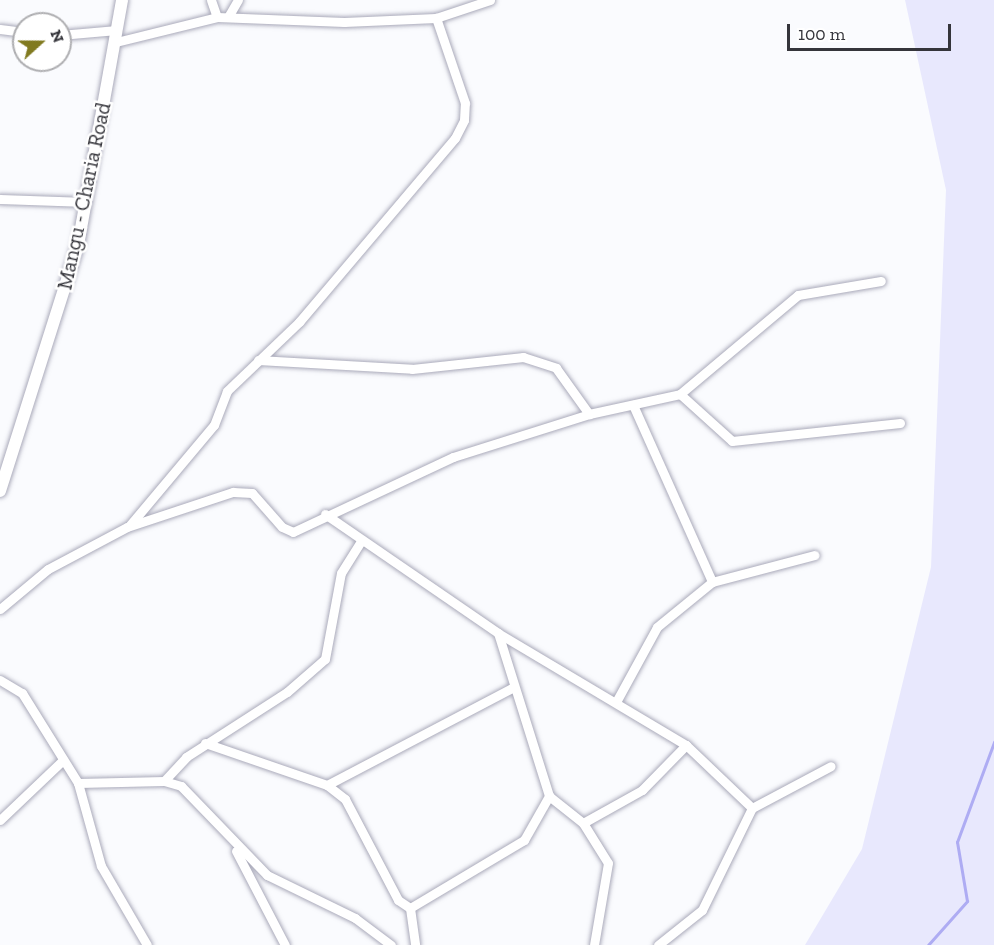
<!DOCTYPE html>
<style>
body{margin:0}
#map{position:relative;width:994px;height:945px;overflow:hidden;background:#fafbfe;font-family:"Zilla Slab",serif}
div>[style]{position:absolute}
.green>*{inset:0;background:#e8e8fd}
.stream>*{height:3px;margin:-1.5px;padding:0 1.5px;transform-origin:1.5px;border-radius:1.5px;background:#aeacf3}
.roads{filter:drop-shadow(0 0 2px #aaaaba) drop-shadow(0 0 2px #aaaaba)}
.minor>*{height:9px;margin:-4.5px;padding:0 4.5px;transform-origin:4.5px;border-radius:4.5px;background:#fff}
.tertiary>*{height:12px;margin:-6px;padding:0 6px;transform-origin:6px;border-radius:6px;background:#fff}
span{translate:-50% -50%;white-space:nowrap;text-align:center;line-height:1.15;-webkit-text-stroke:5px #fff;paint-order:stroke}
.street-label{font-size:21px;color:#35353b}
.north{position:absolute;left:12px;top:12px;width:60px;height:60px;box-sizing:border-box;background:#fff;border:2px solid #aeaeb1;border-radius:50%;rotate:69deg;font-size:16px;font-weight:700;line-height:24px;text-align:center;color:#35353b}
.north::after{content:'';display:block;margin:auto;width:21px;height:27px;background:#817a20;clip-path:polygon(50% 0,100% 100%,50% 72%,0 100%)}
.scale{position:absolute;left:787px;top:24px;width:164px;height:27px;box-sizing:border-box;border:3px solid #35353b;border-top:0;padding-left:8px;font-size:18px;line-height:21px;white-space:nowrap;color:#35353b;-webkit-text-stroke:4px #fff;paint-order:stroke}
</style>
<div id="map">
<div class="green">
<div style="clip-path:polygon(905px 0,994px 0,994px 945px,805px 945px,862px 849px,931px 567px,946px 190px)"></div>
</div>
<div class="stream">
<div style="left:928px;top:945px;width:59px;rotate:-48.4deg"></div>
<div style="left:967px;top:901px;width:60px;rotate:-99.6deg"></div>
<div style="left:957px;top:842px;width:107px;rotate:-69.7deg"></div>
</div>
<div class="roads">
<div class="minor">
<div style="left:211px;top:0;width:18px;rotate:71deg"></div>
<div style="left:228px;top:17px;width:20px;rotate:-60deg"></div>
<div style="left:0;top:29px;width:24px;rotate:7deg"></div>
<div style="left:60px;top:35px;width:57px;rotate:-5deg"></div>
<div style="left:116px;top:42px;width:104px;rotate:-13.9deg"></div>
<div style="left:217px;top:17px;width:127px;rotate:2.3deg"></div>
<div style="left:344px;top:22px;width:92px;rotate:-2.5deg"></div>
<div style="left:436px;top:18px;width:57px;rotate:-18.4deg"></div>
<div style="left:0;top:199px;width:87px;rotate:2deg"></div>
<div style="left:258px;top:360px;width:154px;rotate:3.3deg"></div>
<div style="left:412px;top:369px;width:112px;rotate:-6.2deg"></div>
<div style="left:523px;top:357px;width:35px;rotate:18deg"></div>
<div style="left:556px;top:368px;width:57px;rotate:54.3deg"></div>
<div style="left:680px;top:394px;width:70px;rotate:42.1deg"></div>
<div style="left:732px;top:441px;width:169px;rotate:-6.1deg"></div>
<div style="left:633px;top:405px;width:194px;rotate:65.9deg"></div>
<div style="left:712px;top:582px;width:106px;rotate:-14.7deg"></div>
<div style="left:325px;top:514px;width:210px;rotate:34.5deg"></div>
<div style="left:498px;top:633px;width:219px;rotate:30.8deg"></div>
<div style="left:686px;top:745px;width:91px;rotate:43.7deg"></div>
<div style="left:752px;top:808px;width:89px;rotate:-28deg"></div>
<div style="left:130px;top:525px;width:131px;rotate:-50deg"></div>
<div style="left:214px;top:425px;width:36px;rotate:-69deg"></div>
<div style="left:227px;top:391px;width:100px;rotate:-43.8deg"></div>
<div style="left:299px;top:322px;width:241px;rotate:-49.7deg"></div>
<div style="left:455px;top:138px;width:20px;rotate:-63deg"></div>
<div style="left:464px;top:120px;width:17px;rotate:-87deg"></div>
<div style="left:465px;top:103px;width:90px;rotate:-108.8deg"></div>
<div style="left:0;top:609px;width:62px;rotate:-39.8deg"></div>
<div style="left:48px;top:569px;width:89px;rotate:-28deg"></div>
<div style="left:127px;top:527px;width:112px;rotate:-18.3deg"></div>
<div style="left:233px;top:492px;width:19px;rotate:3deg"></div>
<div style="left:252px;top:493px;width:45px;rotate:48.6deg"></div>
<div style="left:282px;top:527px;width:12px;rotate:24deg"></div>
<div style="left:293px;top:532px;width:177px;rotate:-25.1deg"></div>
<div style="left:453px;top:457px;width:143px;rotate:-17.5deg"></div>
<div style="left:589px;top:414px;width:93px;rotate:-12.4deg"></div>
<div style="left:680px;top:394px;width:154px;rotate:-40deg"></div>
<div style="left:798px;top:295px;width:84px;rotate:-9.6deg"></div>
<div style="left:498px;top:633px;width:171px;rotate:72.6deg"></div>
<div style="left:549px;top:796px;width:43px;rotate:38.5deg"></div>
<div style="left:583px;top:823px;width:47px;rotate:58deg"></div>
<div style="left:608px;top:863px;width:83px;rotate:99.7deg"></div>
<div style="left:0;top:680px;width:26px;rotate:31deg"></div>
<div style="left:22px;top:693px;width:106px;rotate:58.1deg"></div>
<div style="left:78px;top:783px;width:86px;rotate:74.5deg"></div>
<div style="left:101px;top:866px;width:91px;rotate:59.8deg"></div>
<div style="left:616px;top:702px;width:85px;rotate:-61.3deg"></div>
<div style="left:657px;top:627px;width:71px;rotate:-39.3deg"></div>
<div style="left:205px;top:743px;width:129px;rotate:19deg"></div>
<div style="left:327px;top:785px;width:23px;rotate:38deg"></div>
<div style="left:345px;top:799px;width:114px;rotate:62.3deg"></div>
<div style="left:398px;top:900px;width:14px;rotate:34deg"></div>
<div style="left:410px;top:908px;width:37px;rotate:82deg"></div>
<div style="left:164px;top:781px;width:33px;rotate:-47deg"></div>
<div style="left:186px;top:757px;width:120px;rotate:-32.8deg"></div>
<div style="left:287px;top:692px;width:50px;rotate:-41deg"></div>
<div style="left:325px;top:659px;width:87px;rotate:-79.5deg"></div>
<div style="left:341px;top:573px;width:38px;rotate:-58deg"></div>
<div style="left:78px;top:783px;width:86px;rotate:-1.3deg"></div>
<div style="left:164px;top:781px;width:18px;rotate:16deg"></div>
<div style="left:181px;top:786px;width:124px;rotate:46deg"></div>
<div style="left:267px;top:875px;width:98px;rotate:26deg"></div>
<div style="left:355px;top:918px;width:45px;rotate:36.9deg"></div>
<div style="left:327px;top:785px;width:211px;rotate:-27.7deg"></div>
<div style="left:0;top:820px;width:87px;rotate:-43.6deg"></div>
<div style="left:583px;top:823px;width:68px;rotate:-29.2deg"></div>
<div style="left:642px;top:790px;width:63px;rotate:-45.6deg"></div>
<div style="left:236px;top:851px;width:106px;rotate:62.5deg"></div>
<div style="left:410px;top:908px;width:133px;rotate:-30.8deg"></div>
<div style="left:524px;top:840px;width:51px;rotate:-60.4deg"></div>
<div style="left:658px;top:945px;width:56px;rotate:-38.5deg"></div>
<div style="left:702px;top:910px;width:114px;rotate:-63.9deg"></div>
</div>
<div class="tertiary">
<div style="left:0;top:491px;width:258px;rotate:-72.4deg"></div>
<div style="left:78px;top:245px;width:249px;rotate:-79.8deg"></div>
</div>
</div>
<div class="street-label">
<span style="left:84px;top:196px;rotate:-78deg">Mangu - Charia Road</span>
</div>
<div class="north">N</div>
<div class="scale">100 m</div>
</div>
